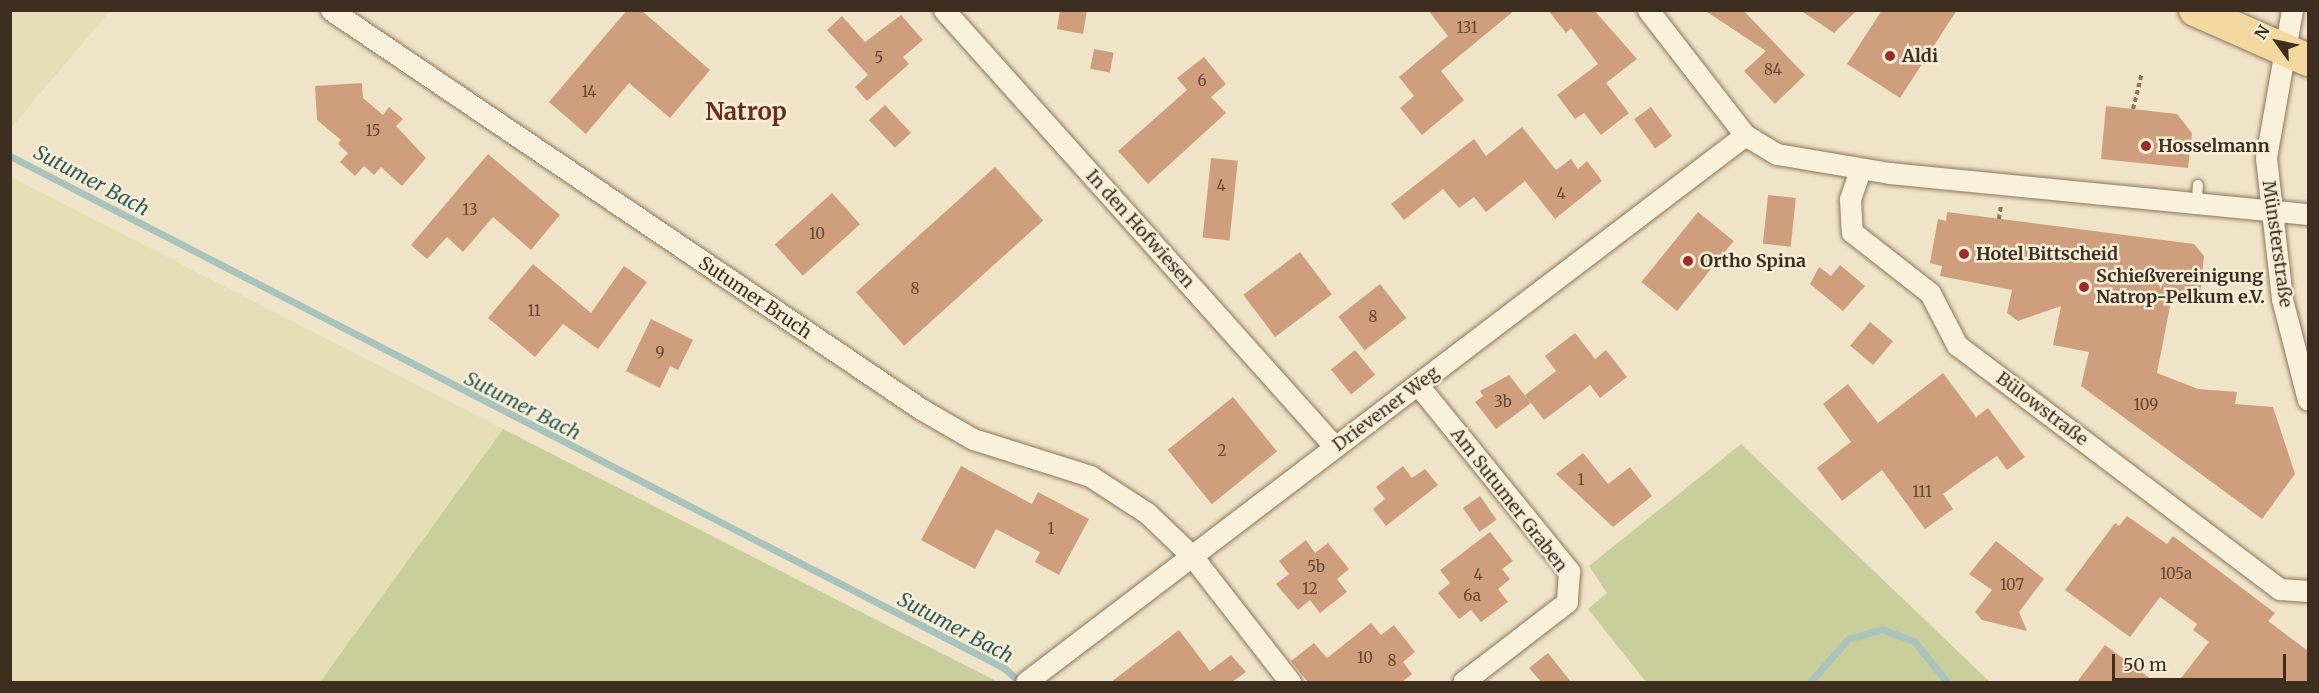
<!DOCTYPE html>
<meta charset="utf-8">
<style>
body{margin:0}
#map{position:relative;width:2319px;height:693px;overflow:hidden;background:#f0e4c8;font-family:Merriweather,serif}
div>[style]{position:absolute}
.farmland>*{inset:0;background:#e6deb5}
.green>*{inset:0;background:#c9cf9b}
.stream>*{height:7px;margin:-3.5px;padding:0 3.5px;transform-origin:3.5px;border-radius:3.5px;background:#a9c4bc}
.building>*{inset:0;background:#cf9f7d;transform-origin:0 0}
.path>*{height:4px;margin-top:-2px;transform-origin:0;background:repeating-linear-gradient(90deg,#8d765c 0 4.5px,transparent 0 7.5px)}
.roads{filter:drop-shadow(0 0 2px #8d765c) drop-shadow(0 0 2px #8d765c)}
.lane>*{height:10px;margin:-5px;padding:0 5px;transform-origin:5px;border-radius:5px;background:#faf1dc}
.street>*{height:21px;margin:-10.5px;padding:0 10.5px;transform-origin:10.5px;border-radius:10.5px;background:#faf1dc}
.primary>*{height:32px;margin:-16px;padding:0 16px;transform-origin:16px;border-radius:16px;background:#f3d9a0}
.dots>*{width:16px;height:16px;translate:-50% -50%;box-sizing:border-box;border:3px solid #f7eed8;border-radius:50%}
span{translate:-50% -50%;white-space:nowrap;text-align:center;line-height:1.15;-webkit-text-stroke:5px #f7eed8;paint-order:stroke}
.number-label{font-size:15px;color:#624a37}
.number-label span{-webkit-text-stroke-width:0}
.poi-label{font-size:18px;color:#3d2e20;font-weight:700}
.left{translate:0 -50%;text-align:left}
.street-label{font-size:18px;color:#3d2e20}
.water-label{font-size:20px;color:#2f5d5a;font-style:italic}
.district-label{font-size:24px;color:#6b2e1e;font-weight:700}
.frame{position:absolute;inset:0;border:12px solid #3d2e20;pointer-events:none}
.north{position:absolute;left:2247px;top:12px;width:60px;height:60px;-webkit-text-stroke:4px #f7eed8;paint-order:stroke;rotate:303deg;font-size:16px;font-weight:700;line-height:24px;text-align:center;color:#3d2e20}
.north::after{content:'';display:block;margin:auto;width:21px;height:27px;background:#3d2e20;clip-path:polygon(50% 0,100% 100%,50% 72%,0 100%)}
.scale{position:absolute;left:2112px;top:654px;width:174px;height:27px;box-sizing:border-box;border:3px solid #3d2e20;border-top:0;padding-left:8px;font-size:18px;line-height:21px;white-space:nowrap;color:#3d2e20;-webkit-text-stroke:4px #f7eed8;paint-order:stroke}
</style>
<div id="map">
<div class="farmland">
<div style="clip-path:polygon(11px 10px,110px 11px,11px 128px,10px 11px)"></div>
<div style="clip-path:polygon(11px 177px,503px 429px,320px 682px,11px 682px)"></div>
</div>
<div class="green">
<div style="clip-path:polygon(503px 429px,998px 682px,320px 682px)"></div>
<div style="clip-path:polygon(1741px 444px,1990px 682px,1646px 682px,1588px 609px,1607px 593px,1589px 566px)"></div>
</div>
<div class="stream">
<div style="left:10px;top:156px;width:1118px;rotate:27.25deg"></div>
<div style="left:1004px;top:668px;width:21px;rotate:41deg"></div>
<div style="left:1810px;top:682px;width:57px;rotate:-48.5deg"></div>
<div style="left:1848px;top:639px;width:35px;rotate:-16deg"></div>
<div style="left:1882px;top:629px;width:34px;rotate:21deg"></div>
<div style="left:1914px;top:641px;width:53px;rotate:51.2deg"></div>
</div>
<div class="building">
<div style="clip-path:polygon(627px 10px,641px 10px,710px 70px,670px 118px,629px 83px,586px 134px,549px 102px)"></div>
<div style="clip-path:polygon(1060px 10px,1087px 10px,1083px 34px,1057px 29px)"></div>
<div style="clip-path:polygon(1428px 10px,1515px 10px,1441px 71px,1464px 100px,1422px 135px,1400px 108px,1414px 96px,1399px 77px,1448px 36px)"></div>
<div style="clip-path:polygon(1548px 10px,1594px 10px,1637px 59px,1606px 83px,1629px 113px,1601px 135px,1584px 113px,1575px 119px,1557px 95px,1598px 64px,1571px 28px,1566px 33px)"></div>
<div style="clip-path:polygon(1704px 10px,1743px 10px,1805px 75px,1775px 104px,1744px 71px,1766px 51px)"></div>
<div style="clip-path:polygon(1800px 10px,1857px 10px,1834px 33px)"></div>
<div style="clip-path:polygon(1882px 10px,1957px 10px,1900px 98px,1847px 64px)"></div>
<div style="clip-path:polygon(901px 15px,923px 40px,903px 57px,909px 64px,867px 101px,855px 87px,868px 75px,827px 30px,842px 16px,865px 42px)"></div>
<div style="left:1094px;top:49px;width:20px;height:20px;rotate:11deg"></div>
<div style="clip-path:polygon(1204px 57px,1226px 84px,1211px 97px,1226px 113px,1148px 184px,1118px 151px,1187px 90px,1177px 78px)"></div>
<div style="clip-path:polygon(362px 83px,363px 98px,383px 115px,389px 107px,403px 119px,396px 126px,426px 158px,402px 186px,381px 167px,374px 175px,364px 166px,355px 176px,340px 162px,348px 153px,338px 144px,341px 140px,317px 120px,315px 86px)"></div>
<div style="left:885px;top:105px;width:38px;height:22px;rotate:47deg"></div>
<div style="clip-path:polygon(2106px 106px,2177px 114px,2192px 133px,2188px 168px,2101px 159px)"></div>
<div style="left:1651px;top:107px;width:36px;height:21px;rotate:54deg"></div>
<div style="clip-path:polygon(1522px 127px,1556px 170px,1571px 159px,1578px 169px,1587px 161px,1602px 181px,1555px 219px,1525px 181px,1486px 212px,1474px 197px,1459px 208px,1443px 189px,1404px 220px,1391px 204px,1474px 139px,1486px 156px)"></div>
<div style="clip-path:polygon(488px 154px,560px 215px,531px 250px,493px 217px,463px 252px,447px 237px,427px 259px,411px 245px)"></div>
<div style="left:1211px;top:158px;width:27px;height:80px;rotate:6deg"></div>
<div style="left:995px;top:167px;width:72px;height:187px;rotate:48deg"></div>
<div style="left:832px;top:193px;width:42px;height:77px;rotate:48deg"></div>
<div style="left:1768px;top:195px;width:28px;height:49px;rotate:6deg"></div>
<div style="left:1698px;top:212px;width:46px;height:90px;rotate:39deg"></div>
<div style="clip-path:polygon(1947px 212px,2194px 244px,2204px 256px,2200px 295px,2173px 291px,2157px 373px,2198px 389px,2237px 392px,2235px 404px,2273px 407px,2295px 474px,2262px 519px,2081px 386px,2089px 352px,2053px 345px,2061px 306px,2018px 321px,2007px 313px,2012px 290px,1940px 276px,1942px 266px,1930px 263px,1938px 219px,1946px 221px)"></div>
<div style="left:1300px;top:252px;width:53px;height:71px;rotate:53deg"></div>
<div style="clip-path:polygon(533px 264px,591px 313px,624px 266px,647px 282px,598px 349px,563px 324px,535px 357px,488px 318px)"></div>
<div style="clip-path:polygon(1840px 265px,1865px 286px,1843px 311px,1810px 284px,1819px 267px,1831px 276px)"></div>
<div style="left:1380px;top:284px;width:43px;height:53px;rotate:52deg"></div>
<div style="clip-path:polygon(651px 319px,693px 340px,678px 370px,670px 366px,660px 388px,626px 371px)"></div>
<div style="left:1870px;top:322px;width:30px;height:31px;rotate:40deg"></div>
<div style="clip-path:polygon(1575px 333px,1595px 359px,1606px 350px,1627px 377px,1600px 398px,1590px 385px,1544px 420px,1525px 395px,1556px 371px,1545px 356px)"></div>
<div style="left:1355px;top:350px;width:32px;height:31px;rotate:51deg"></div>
<div style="clip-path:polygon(1943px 373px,1976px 417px,1988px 408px,2025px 457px,2007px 470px,1997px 456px,1972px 473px,1943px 494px,1953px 509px,1925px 529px,1882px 470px,1842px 501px,1817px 468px,1851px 442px,1823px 404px,1848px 384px,1878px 423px)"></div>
<div style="clip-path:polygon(1509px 375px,1531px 403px,1496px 429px,1475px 402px,1483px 396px,1480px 391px)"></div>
<div style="left:1233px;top:397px;width:70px;height:84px;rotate:51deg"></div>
<div style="clip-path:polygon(1583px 453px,1608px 484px,1630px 467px,1652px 496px,1613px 527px,1556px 474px)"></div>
<div style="clip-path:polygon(961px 466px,1032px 504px,1038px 492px,1089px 519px,1059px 575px,1035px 562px,1040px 552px,996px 529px,975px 569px,921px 540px)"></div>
<div style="clip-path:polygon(1403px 466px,1412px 478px,1425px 469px,1438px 485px,1386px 526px,1373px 509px,1385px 499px,1376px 487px)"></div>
<div style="left:1480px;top:496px;width:29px;height:21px;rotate:55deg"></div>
<div style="clip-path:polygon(2127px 516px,2167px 544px,2173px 536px,2275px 613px,2268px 621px,2308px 651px,2308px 682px,2178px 682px,2209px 642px,2193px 630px,2197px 624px,2160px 597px,2130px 637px,2065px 590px,2115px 523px,2119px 526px)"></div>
<div style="clip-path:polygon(1490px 532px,1513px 561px,1502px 569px,1510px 579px,1498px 589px,1508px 602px,1481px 622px,1471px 610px,1459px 619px,1438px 593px,1450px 583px,1440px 570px)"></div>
<div style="clip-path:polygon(1306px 540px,1315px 553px,1328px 543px,1349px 569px,1337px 579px,1347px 592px,1320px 613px,1310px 600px,1298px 610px,1276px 584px,1289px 574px,1279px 561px)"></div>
<div style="clip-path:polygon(1996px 541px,2044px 579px,2019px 612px,2027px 631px,1982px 620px,1975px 612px,1992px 590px,1969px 574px)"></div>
<div style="clip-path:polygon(1371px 623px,1381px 635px,1394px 625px,1415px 652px,1403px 662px,1412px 674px,1402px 682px,1308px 682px,1291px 661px,1314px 643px,1327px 658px)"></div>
<div style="clip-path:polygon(1179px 630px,1210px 671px,1231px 655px,1246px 672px,1232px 682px,1111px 682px)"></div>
<div style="clip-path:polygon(2105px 645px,2155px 682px,2077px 682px)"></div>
<div style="clip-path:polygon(1548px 653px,1571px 682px,1541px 682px,1529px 668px)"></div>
</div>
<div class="path">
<div style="left:2133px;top:109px;width:36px;rotate:-76deg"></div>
<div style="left:1999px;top:219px;width:14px;rotate:-82deg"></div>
</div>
<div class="roads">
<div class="lane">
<div style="left:2197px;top:202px;width:17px;rotate:-87deg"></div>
</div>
<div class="street">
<div style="left:331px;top:10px;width:712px;rotate:34.07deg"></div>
<div style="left:921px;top:409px;width:60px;rotate:30deg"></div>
<div style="left:973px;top:439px;width:123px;rotate:17.5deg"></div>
<div style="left:1090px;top:476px;width:68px;rotate:33deg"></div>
<div style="left:1147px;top:513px;width:62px;rotate:43.7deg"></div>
<div style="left:1192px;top:556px;width:160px;rotate:52.1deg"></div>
<div style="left:944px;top:10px;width:586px;rotate:48.18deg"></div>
<div style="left:1648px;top:10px;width:158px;rotate:52.2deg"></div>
<div style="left:1745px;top:135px;width:37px;rotate:31deg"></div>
<div style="left:1777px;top:154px;width:114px;rotate:9.6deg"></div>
<div style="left:1889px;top:173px;width:421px;rotate:5.6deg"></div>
<div style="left:2292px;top:10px;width:150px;rotate:100deg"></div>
<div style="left:2266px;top:158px;width:142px;rotate:83.5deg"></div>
<div style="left:2282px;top:299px;width:104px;rotate:75.6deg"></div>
<div style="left:1860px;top:170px;width:31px;rotate:109deg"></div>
<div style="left:1850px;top:199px;width:33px;rotate:87deg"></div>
<div style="left:1852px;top:232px;width:99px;rotate:38deg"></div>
<div style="left:1930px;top:293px;width:59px;rotate:62.6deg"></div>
<div style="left:1957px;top:345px;width:405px;rotate:37.1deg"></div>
<div style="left:2280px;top:589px;width:28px;rotate:4deg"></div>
<div style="left:1418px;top:385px;width:240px;rotate:50.9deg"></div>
<div style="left:1569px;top:571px;width:31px;rotate:94deg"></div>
<div style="left:1567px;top:602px;width:131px;rotate:142.4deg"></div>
<div style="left:1026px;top:682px;width:903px;rotate:-37.26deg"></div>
</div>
<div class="primary">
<div style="left:2195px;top:10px;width:124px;rotate:23.9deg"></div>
</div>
</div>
<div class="dots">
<div style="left:1890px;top:56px;background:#9e2a2b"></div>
<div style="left:2146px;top:146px;background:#9e2a2b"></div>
<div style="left:1964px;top:254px;background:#9e2a2b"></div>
<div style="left:1688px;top:261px;background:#9e2a2b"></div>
<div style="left:2084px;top:287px;background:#9e2a2b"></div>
</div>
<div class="number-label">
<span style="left:1467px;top:28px">131</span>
<span style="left:879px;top:58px">5</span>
<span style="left:1773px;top:70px">84</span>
<span style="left:1202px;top:81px">6</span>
<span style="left:589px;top:92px">14</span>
<span style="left:373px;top:131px">15</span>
<span style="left:1221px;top:186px">4</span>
<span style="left:1561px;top:194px">4</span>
<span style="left:470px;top:210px">13</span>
<span style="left:817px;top:234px">10</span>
<span style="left:915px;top:289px">8</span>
<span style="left:534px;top:311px">11</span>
<span style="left:1373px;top:317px">8</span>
<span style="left:660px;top:353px">9</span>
<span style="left:1503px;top:402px">3b</span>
<span style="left:2146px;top:405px">109</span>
<span style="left:1222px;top:451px">2</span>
<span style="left:1581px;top:480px">1</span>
<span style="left:1922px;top:492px">111</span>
<span style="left:1051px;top:529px">1</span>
<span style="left:1316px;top:567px">5b</span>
<span style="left:2176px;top:574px">105a</span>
<span style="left:1478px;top:575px">4</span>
<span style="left:2012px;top:585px">107</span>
<span style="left:1310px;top:589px">12</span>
<span style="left:1472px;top:596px">6a</span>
<span style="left:1365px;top:658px">10</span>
<span style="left:1392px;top:661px">8</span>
</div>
<div class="poi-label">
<span class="left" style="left:1902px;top:56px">Aldi</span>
<span class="left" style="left:2158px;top:146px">Hosselmann</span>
<span class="left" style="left:1976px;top:254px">Hotel Bittscheid</span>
<span class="left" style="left:1700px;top:261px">Ortho Spina</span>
<span class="left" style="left:2096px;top:287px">Schießvereinigung<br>Natrop-Pelkum e.V.</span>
</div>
<div class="street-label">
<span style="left:1140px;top:229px;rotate:48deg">In den Hofwiesen</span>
<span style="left:2277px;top:244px;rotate:82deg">Münsterstraße</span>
<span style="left:755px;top:298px;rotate:34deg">Sutumer Bruch</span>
<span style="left:1386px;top:409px;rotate:-37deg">Drievener Weg</span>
<span style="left:2042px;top:409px;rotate:37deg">Bülowstraße</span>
<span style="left:1509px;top:500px;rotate:52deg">Am Sutumer Graben</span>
</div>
<div class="water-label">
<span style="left:92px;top:180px;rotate:28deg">Sutumer Bach</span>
<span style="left:523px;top:405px;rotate:27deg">Sutumer Bach</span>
<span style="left:956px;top:627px;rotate:28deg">Sutumer Bach</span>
</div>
<div class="district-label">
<span style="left:746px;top:112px">Natrop</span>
</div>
<div class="frame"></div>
<div class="north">N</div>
<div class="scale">50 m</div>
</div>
